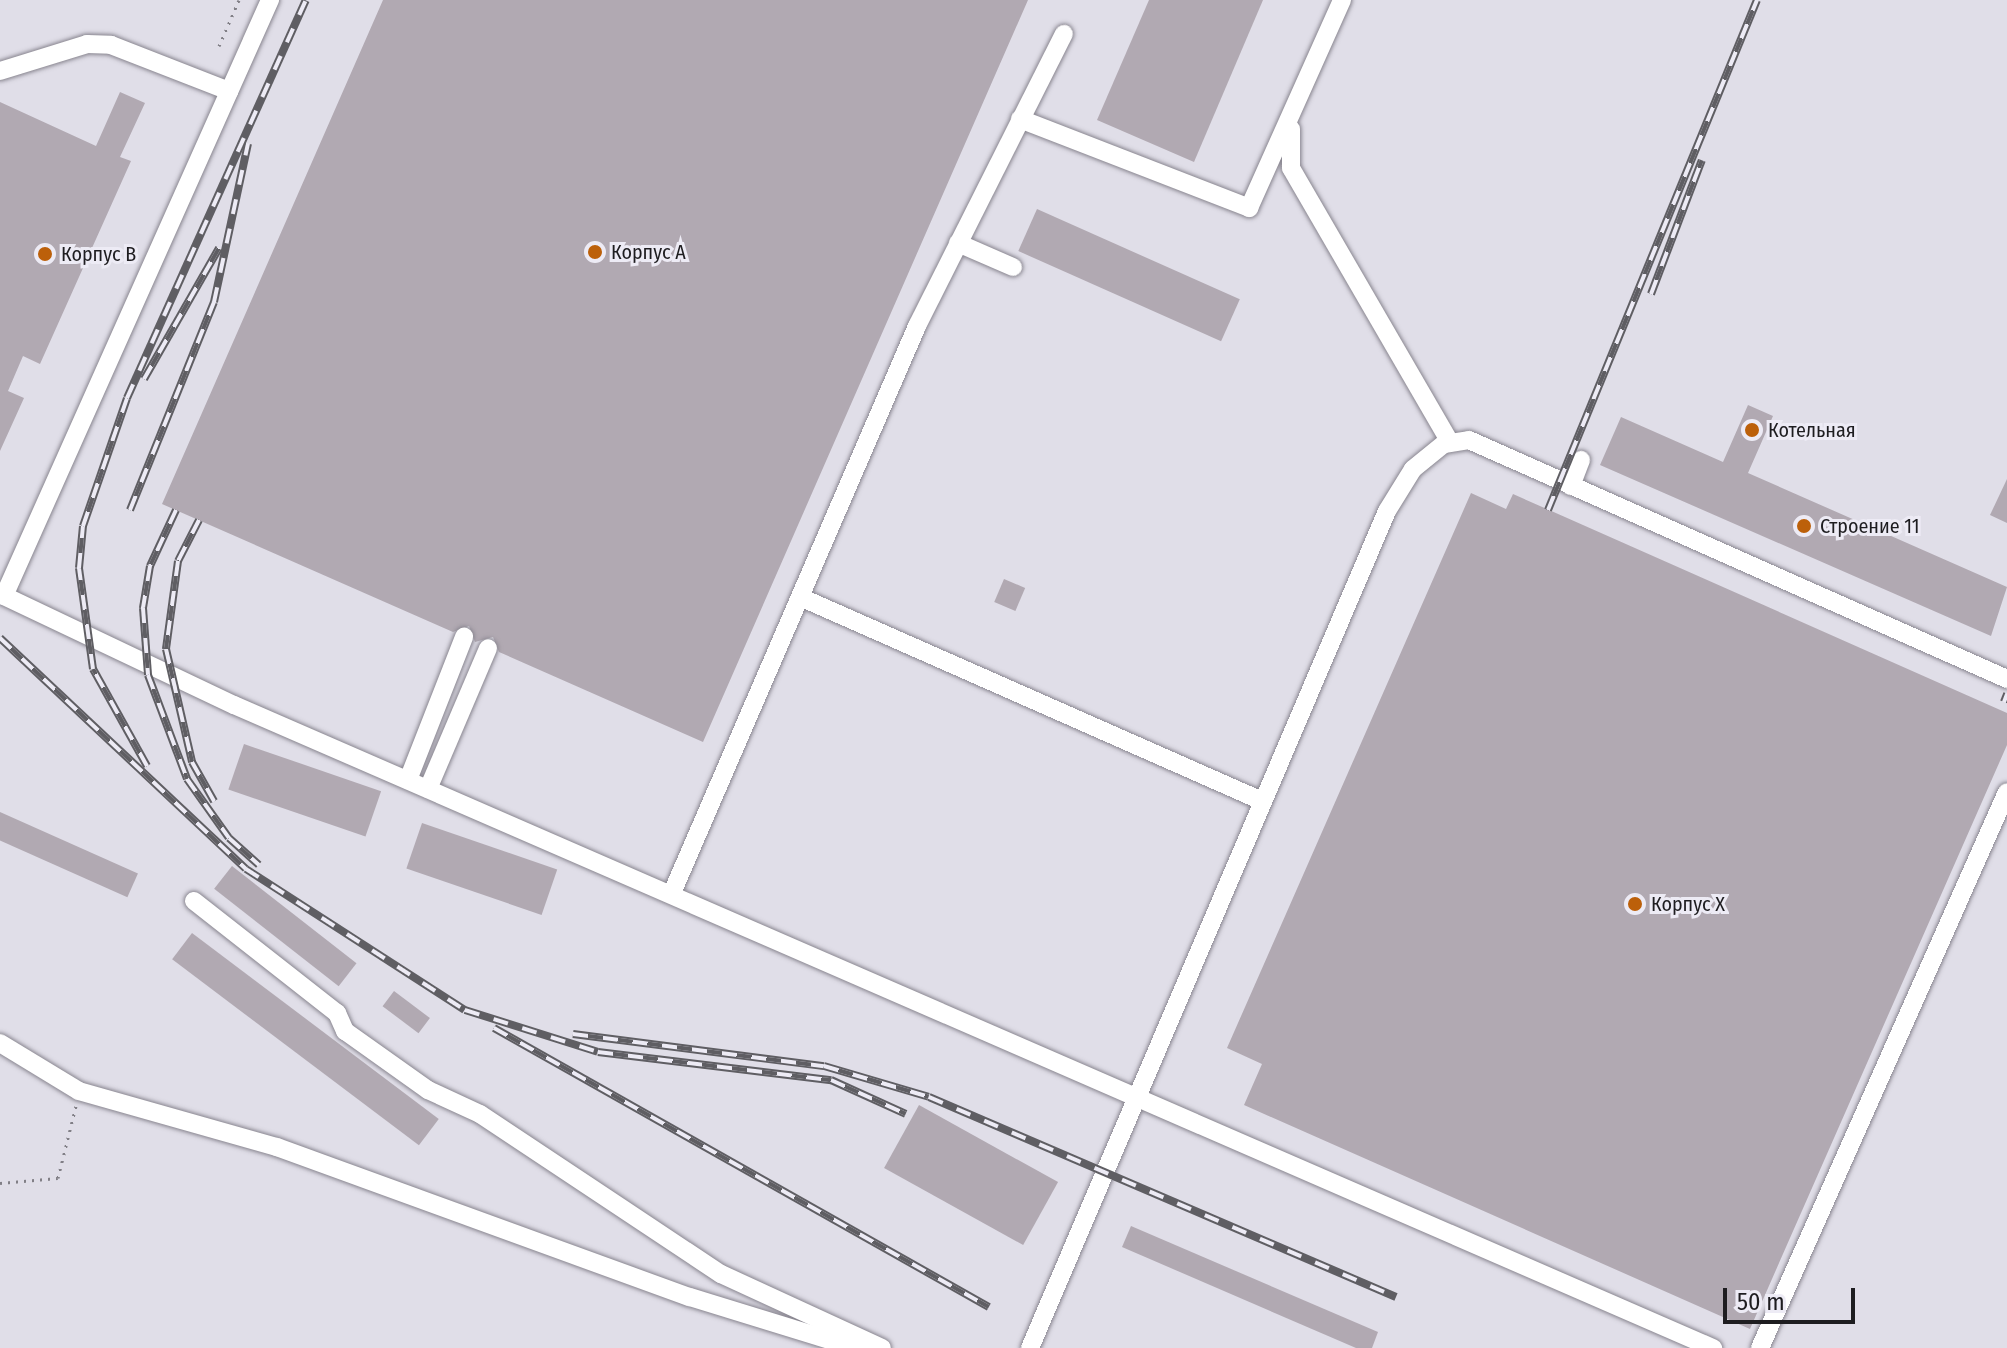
<!DOCTYPE html>
<meta charset="utf-8">
<style>
body{margin:0}
#map{position:relative;width:2007px;height:1348px;overflow:hidden;background:#e0dee8;font-family:"Fira Sans Condensed",sans-serif}
div>[style]{position:absolute}
.building>*{inset:0;background:#b1a9b2;transform-origin:0 0}
.path>*{height:3px;margin-top:-1.5px;transform-origin:0;background:repeating-linear-gradient(90deg,#817f86 0 2px,transparent 0 8px)}
.roads{filter:drop-shadow(0 0 2px #88858f) drop-shadow(0 0 2px #88858f)}
.minor>*{height:18px;margin:-9px;padding:0 9px;transform-origin:9px;border-radius:9px;background:#fff}
.rail>*{height:8px;margin-top:-4px;transform-origin:0;background:repeating-linear-gradient(90deg,#edebf5 0 15px,#5f5e63 0 30px);box-sizing:border-box;border-block:2px solid #5f5e63}
.dots>*{width:22px;height:22px;translate:-50% -50%;box-sizing:border-box;border:4px solid #edebf5;border-radius:50%}
span{translate:-50% -50%;white-space:nowrap;text-align:center;line-height:1.15;-webkit-text-stroke:6px #edebf5;paint-order:stroke}
.poi-label{font-size:20px;color:#1e1d20}
.left{translate:0 -50%;text-align:left}
.scale{position:absolute;left:1723px;top:1288px;width:132px;height:36px;box-sizing:border-box;border:4px solid #1e1d20;border-top:0;padding-left:10px;font-size:24px;line-height:28px;white-space:nowrap;color:#1e1d20;-webkit-text-stroke:6px #edebf5;paint-order:stroke}
</style>
<div id="map">
<div class="building">
<div style="clip-path:polygon(383px 0,1028px 0,703px 742px,499px 652px,493px 637px,475px 642px,469px 626px,453px 632px,162px 504px)"></div>
<div style="clip-path:polygon(1149px 0,1263px 0,1194px 162px,1097px 120px)"></div>
<div style="clip-path:polygon(120px 92px,145px 103px,120px 157px,131px 161px,40px 364px,23px 356px,8px 391px,24px 398px,0 451px,0 102px,96px 146px)"></div>
<div style="left:1037px;top:209px;width:222px;height:46px;rotate:24deg"></div>
<div style="clip-path:polygon(1748px 405px,1773px 416px,1748px 473px,2007px 587px,1991px 636px,1600px 465px,1621px 417px,1723px 462px)"></div>
<div style="clip-path:polygon(2007px 479px,2007px 523px,1990px 515px)"></div>
<div style="clip-path:polygon(1471px 493px,1506px 509px,1513px 494px,2007px 713px,2007px 745px,1750px 1329px,1244px 1105px,1262px 1064px,1227px 1048px)"></div>
<div style="left:1004px;top:579px;width:23px;height:25px;rotate:23deg"></div>
<div style="left:244px;top:744px;width:145px;height:48px;rotate:19deg"></div>
<div style="left:0;top:812px;width:151px;height:26px;rotate:24deg"></div>
<div style="left:422px;top:823px;width:143px;height:48px;rotate:19deg"></div>
<div style="left:232px;top:866px;width:158px;height:29px;rotate:38deg"></div>
<div style="left:192px;top:933px;width:309px;height:33px;rotate:37deg"></div>
<div style="left:394px;top:991px;width:45px;height:19px;rotate:37deg"></div>
<div style="left:919px;top:1105px;width:159px;height:72px;rotate:29deg"></div>
<div style="clip-path:polygon(1131px 1226px,1378px 1332px,1372px 1348px,1356px 1348px,1122px 1247px)"></div>
</div>
<div class="path">
<div style="left:219px;top:46px;width:50px;rotate:-66.5deg"></div>
<div style="left:0;top:1183px;width:58px;rotate:-4.9deg"></div>
<div style="left:58px;top:1178px;width:74px;rotate:-76deg"></div>
</div>
<div class="roads">
<div class="minor">
<div style="left:0;top:71px;width:91px;rotate:-17.2deg"></div>
<div style="left:87px;top:44px;width:24px;rotate:2deg"></div>
<div style="left:111px;top:45px;width:127px;rotate:21.3deg"></div>
<div style="left:1020px;top:119px;width:246px;rotate:21.2deg"></div>
<div style="left:1249px;top:208px;width:228px;rotate:-65.9deg"></div>
<div style="left:1291px;top:129px;width:39px;rotate:90deg"></div>
<div style="left:1291px;top:168px;width:317px;rotate:59.9deg"></div>
<div style="left:958px;top:243px;width:60px;rotate:23.6deg"></div>
<div style="left:1571px;top:486px;width:28px;rotate:-69deg"></div>
<div style="left:0;top:594px;width:259px;rotate:25.4deg"></div>
<div style="left:234px;top:705px;width:1613px;rotate:23.5deg"></div>
<div style="left:4px;top:596px;width:653px;rotate:-65.95deg"></div>
<div style="left:800px;top:597px;width:505px;rotate:23.82deg"></div>
<div style="left:408px;top:780px;width:154px;rotate:-68.6deg"></div>
<div style="left:428px;top:789px;width:153px;rotate:-66.9deg"></div>
<div style="left:672px;top:893px;width:618px;rotate:-66.63deg"></div>
<div style="left:917px;top:326px;width:327px;rotate:-63.3deg"></div>
<div style="left:194px;top:901px;width:182px;rotate:38.1deg"></div>
<div style="left:337px;top:1013px;width:20px;rotate:66deg"></div>
<div style="left:345px;top:1031px;width:102px;rotate:35.4deg"></div>
<div style="left:428px;top:1090px;width:57px;rotate:24.8deg"></div>
<div style="left:480px;top:1114px;width:289px;rotate:33.6deg"></div>
<div style="left:721px;top:1274px;width:177px;rotate:24.7deg"></div>
<div style="left:0;top:1043px;width:92px;rotate:31.3deg"></div>
<div style="left:79px;top:1091px;width:206px;rotate:15.8deg"></div>
<div style="left:277px;top:1147px;width:439px;rotate:20deg"></div>
<div style="left:690px;top:1297px;width:174px;rotate:17.1deg"></div>
<div style="left:1030px;top:1348px;width:910px;rotate:-66.9deg"></div>
<div style="left:1387px;top:511px;width:49px;rotate:-58.2deg"></div>
<div style="left:1413px;top:469px;width:40px;rotate:-39deg"></div>
<div style="left:1444px;top:444px;width:25px;rotate:-9deg"></div>
<div style="left:1469px;top:440px;width:589px;rotate:23.95deg"></div>
<div style="left:1760px;top:1348px;width:608px;rotate:-66.05deg"></div>
</div>
</div>
<div class="rail">
<div style="left:1651px;top:294px;width:143px;rotate:-69.2deg"></div>
<div style="left:144px;top:379px;width:151px;rotate:-60.2deg"></div>
<div style="left:130px;top:510px;width:224px;rotate:-68deg"></div>
<div style="left:214px;top:302px;width:162px;rotate:-77.9deg"></div>
<div style="left:176px;top:510px;width:62px;rotate:114.9deg"></div>
<div style="left:150px;top:566px;width:43px;rotate:99.5deg"></div>
<div style="left:143px;top:608px;width:67px;rotate:85.7deg"></div>
<div style="left:148px;top:675px;width:111px;rotate:69.4deg"></div>
<div style="left:187px;top:779px;width:72px;rotate:54.6deg"></div>
<div style="left:229px;top:838px;width:40px;rotate:42deg"></div>
<div style="left:1548px;top:510px;width:551px;rotate:-67.72deg"></div>
<div style="left:199px;top:520px;width:46px;rotate:117.1deg"></div>
<div style="left:178px;top:561px;width:89px;rotate:97.8deg"></div>
<div style="left:166px;top:649px;width:116px;rotate:77deg"></div>
<div style="left:192px;top:762px;width:45px;rotate:60.6deg"></div>
<div style="left:0;top:638px;width:337px;rotate:43.2deg"></div>
<div style="left:246px;top:869px;width:260px;rotate:32.8deg"></div>
<div style="left:465px;top:1010px;width:139px;rotate:17.5deg"></div>
<div style="left:598px;top:1052px;width:235px;rotate:6.9deg"></div>
<div style="left:831px;top:1080px;width:82px;rotate:24.4deg"></div>
<div style="left:2004px;top:702px;width:9px;rotate:-69deg"></div>
<div style="left:147px;top:766px;width:111px;rotate:-119.1deg"></div>
<div style="left:93px;top:669px;width:102px;rotate:-97.9deg"></div>
<div style="left:79px;top:568px;width:42px;rotate:-84.6deg"></div>
<div style="left:83px;top:526px;width:135px;rotate:-71deg"></div>
<div style="left:127px;top:398px;width:436px;rotate:-65.8deg"></div>
<div style="left:494px;top:1028px;width:568px;rotate:29.41deg"></div>
<div style="left:573px;top:1034px;width:253px;rotate:7.3deg"></div>
<div style="left:824px;top:1066px;width:109px;rotate:16.4deg"></div>
<div style="left:929px;top:1097px;width:508px;rotate:23.18deg"></div>
</div>
<div class="dots">
<div style="left:595px;top:252px;background:#bc600a"></div>
<div style="left:45px;top:254px;background:#bc600a"></div>
<div style="left:1752px;top:430px;background:#bc600a"></div>
<div style="left:1804px;top:526px;background:#bc600a"></div>
<div style="left:1635px;top:904px;background:#bc600a"></div>
</div>
<div class="poi-label">
<span class="left" style="left:611px;top:252px">Корпус А</span>
<span class="left" style="left:61px;top:254px">Корпус В</span>
<span class="left" style="left:1768px;top:430px">Котельная</span>
<span class="left" style="left:1820px;top:526px">Строение 11</span>
<span class="left" style="left:1651px;top:904px">Корпус Х</span>
</div>
<div class="scale">50 m</div>
</div>
